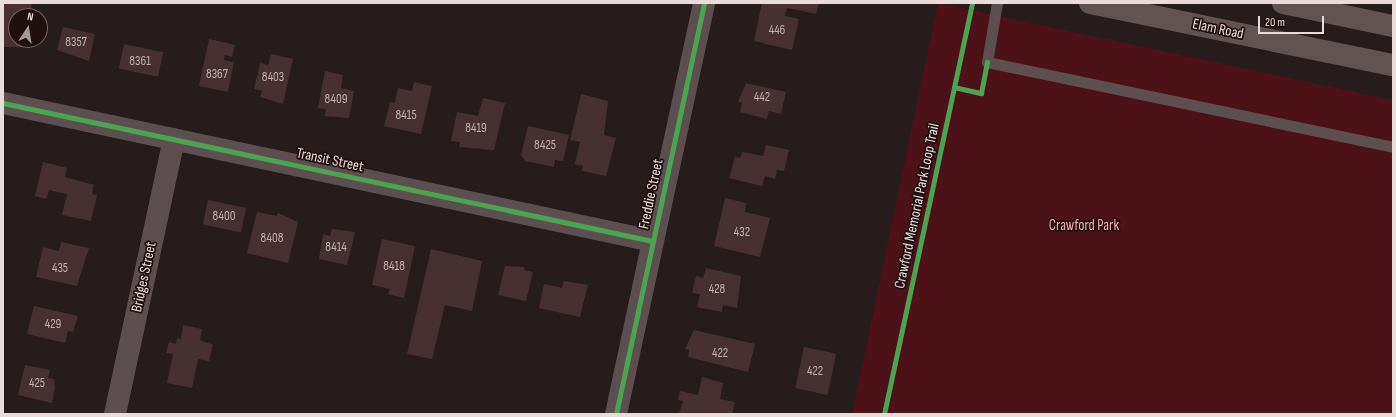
<!DOCTYPE html>
<style>
body{margin:0}
#map{position:relative;width:1396px;height:417px;overflow:hidden;background:#261c1c;font-family:"Sofia Sans Condensed",sans-serif}
div>[style]{position:absolute}
.green>*{inset:0;background:#4c1217}
.building>*{inset:0;background:#473031;transform-origin:0 0}
.service>*{height:11px;margin:-5.5px;padding:0 5.5px;transform-origin:5.5px;border-radius:5.5px;background:#5d4f4f}
.minor>*{height:22px;margin:-11px;padding:0 11px;transform-origin:11px;border-radius:11px;background:#5d4f4f}
.secondary>*{height:22px;margin:-11px;padding:0 11px;transform-origin:11px;border-radius:11px;background:#635252}
.cycleway>*{height:5px;margin:-2.5px;padding:0 2.5px;transform-origin:2.5px;border-radius:2.5px;background:#4ca352}
span{translate:-50% -50%;white-space:nowrap;text-align:center;line-height:1.15;-webkit-text-stroke:3.5px #210e0e;paint-order:stroke}
.number-label{font-size:13px;color:#c1b0b0}
.number-label span{-webkit-text-stroke-width:0}
.street-label{font-size:15px;color:#eadbdb}
.park-label{font-size:15px;color:#fbaaa8}
.frame{position:absolute;inset:0;border:4px solid #eadbdb;pointer-events:none}
.north{position:absolute;left:8px;top:8px;width:40px;height:40px;box-sizing:border-box;background:#210e0e;border:1px solid #716060;border-radius:50%;rotate:12deg;font-size:11px;font-weight:700;line-height:16px;text-align:center;color:#eadbdb}
.north::after{content:'';display:block;margin:auto;width:14px;height:18px;background:#a59898;clip-path:polygon(50% 0,100% 100%,50% 72%,0 100%)}
.scale{position:absolute;left:1258px;top:16px;width:66px;height:18px;box-sizing:border-box;border:2px solid #eadbdb;border-top:0;padding-left:5px;font-size:12px;line-height:14px;white-space:nowrap;color:#eadbdb;-webkit-text-stroke:3px #210e0e;paint-order:stroke}
</style>
<div id="map">
<div class="green">
<div style="clip-path:polygon(938px 3px,1393px 100px,1393px 414px,852px 414px)"></div>
</div>
<div class="building">
<div style="clip-path:polygon(3px 3px,32px 3px,30px 16px,16px 16px,16px 40px,25px 40px,24px 47px,3px 47px)"></div>
<div style="clip-path:polygon(762px 3px,768px 4px,819px 3px,816px 14px,787px 8px,785px 16px,799px 19px,792px 50px,754px 41px)"></div>
<div style="clip-path:polygon(63px 27px,95px 34px,89px 61px,57px 50px)"></div>
<div style="clip-path:polygon(209px 39px,235px 45px,232px 57px,225px 55px,224px 60px,234px 62px,228px 92px,199px 86px)"></div>
<div style="left:124px;top:44px;width:40px;height:25px;rotate:12deg"></div>
<div style="clip-path:polygon(271px 54px,293px 59px,283px 104px,260px 97px,262px 91px,254px 89px,260px 63px,268px 65px)"></div>
<div style="clip-path:polygon(325px 71px,343px 75px,341px 88px,354px 91px,349px 118px,325px 116px,326px 109px,318px 108px)"></div>
<div style="clip-path:polygon(414px 82px,432px 86px,421px 134px,384px 126px,390px 102px,395px 103px,398px 88px,412px 91px)"></div>
<div style="clip-path:polygon(746px 83px,786px 92px,781px 114px,769px 111px,767px 119px,740px 112px,742px 103px,738px 102px)"></div>
<div style="clip-path:polygon(581px 94px,608px 101px,604px 135px,616px 138px,606px 176px,582px 171px,583px 166px,575px 164px,580px 142px,570px 140px)"></div>
<div style="clip-path:polygon(483px 98px,505px 103px,494px 150px,459px 147px,460px 142px,451px 141px,457px 112px,478px 116px)"></div>
<div style="clip-path:polygon(528px 126px,569px 135px,563px 161px,555px 160px,554px 167px,525px 161px,521px 155px)"></div>
<div style="clip-path:polygon(766px 145px,789px 150px,784px 171px,777px 170px,775px 179px,765px 176px,762px 186px,729px 178px,735px 157px,740px 158px,742px 152px,763px 156px)"></div>
<div style="clip-path:polygon(43px 162px,67px 168px,65px 177px,94px 185px,92px 194px,97px 195px,91px 221px,62px 215px,67px 194px,49px 190px,46px 199px,35px 196px)"></div>
<div style="clip-path:polygon(725px 198px,746px 203px,745px 212px,770px 218px,760px 257px,714px 246px)"></div>
<div style="left:208px;top:200px;width:39px;height:25px;rotate:12deg"></div>
<div style="clip-path:polygon(257px 212px,277px 216px,278px 213px,298px 222px,288px 263px,247px 253px)"></div>
<div style="clip-path:polygon(332px 229px,355px 232px,347px 265px,319px 259px,323px 234px,330px 236px)"></div>
<div style="clip-path:polygon(382px 239px,415px 246px,404px 298px,388px 294px,390px 289px,372px 285px)"></div>
<div style="clip-path:polygon(61px 242px,89px 248px,77px 286px,36px 277px,43px 247px,59px 251px)"></div>
<div style="clip-path:polygon(431px 249px,482px 261px,472px 311px,445px 305px,432px 359px,407px 354px)"></div>
<div style="clip-path:polygon(505px 266px,525px 267px,524px 270px,533px 272px,526px 301px,498px 295px)"></div>
<div style="clip-path:polygon(706px 268px,741px 276px,737px 308px,723px 305px,722px 312px,697px 307px,700px 294px,692px 293px,696px 276px,703px 278px)"></div>
<div style="clip-path:polygon(564px 281px,588px 285px,580px 317px,539px 308px,544px 284px,562px 288px)"></div>
<div style="clip-path:polygon(34px 306px,78px 316px,73px 332px,68px 331px,65px 343px,27px 334px)"></div>
<div style="clip-path:polygon(183px 325px,202px 329px,200px 340px,213px 345px,209px 361px,198px 359px,192px 388px,167px 383px,173px 354px,166px 353px,169px 342px,176px 344px,177px 338px,181px 339px)"></div>
<div style="clip-path:polygon(694px 330px,755px 344px,748px 372px,688px 357px,689px 350px,685px 349px)"></div>
<div style="left:804px;top:347px;width:33px;height:42px;rotate:12deg"></div>
<div style="clip-path:polygon(25px 365px,50px 370px,48px 378px,54px 379px,55px 387px,52px 403px,18px 395px)"></div>
<div style="clip-path:polygon(702px 377px,723px 383px,720px 399px,735px 402px,732px 414px,679px 414px,683px 401px,678px 400px,680px 391px,698px 395px)"></div>
</div>
<div class="service">
<div style="left:997px;top:3px;width:60px;rotate:99.6deg"></div>
<div style="left:987px;top:62px;width:415px;rotate:11.8deg"></div>
</div>
<div class="minor">
<div style="left:3px;top:103px;width:664px;rotate:11.99deg"></div>
<div style="left:115px;top:414px;width:281px;rotate:-77.9deg"></div>
<div style="left:616px;top:414px;width:420px;rotate:-77.9deg"></div>
</div>
<div class="secondary">
<div style="left:1090px;top:3px;width:309px;rotate:11.6deg"></div>
<div style="left:1283px;top:3px;width:112px;rotate:11.8deg"></div>
</div>
<div class="cycleway">
<div style="left:954px;top:87px;width:28px;rotate:13deg"></div>
<div style="left:981px;top:93px;width:32px;rotate:-79deg"></div>
<div style="left:3px;top:103px;width:664px;rotate:11.99deg"></div>
<div style="left:616px;top:414px;width:420px;rotate:-77.9deg"></div>
<div style="left:884px;top:414px;width:420px;rotate:-77.9deg"></div>
</div>
<div class="number-label">
<span style="left:777px;top:30px">446</span>
<span style="left:76px;top:42px">8357</span>
<span style="left:140px;top:61px">8361</span>
<span style="left:217px;top:74px">8367</span>
<span style="left:273px;top:77px">8403</span>
<span style="left:762px;top:97px">442</span>
<span style="left:336px;top:99px">8409</span>
<span style="left:406px;top:115px">8415</span>
<span style="left:476px;top:128px">8419</span>
<span style="left:545px;top:145px">8425</span>
<span style="left:224px;top:216px">8400</span>
<span style="left:742px;top:232px">432</span>
<span style="left:272px;top:238px">8408</span>
<span style="left:336px;top:247px">8414</span>
<span style="left:394px;top:266px">8418</span>
<span style="left:60px;top:268px">435</span>
<span style="left:717px;top:289px">428</span>
<span style="left:53px;top:324px">429</span>
<span style="left:720px;top:353px">422</span>
<span style="left:815px;top:371px">422</span>
<span style="left:37px;top:383px">425</span>
</div>
<div class="street-label">
<span style="left:1218px;top:29px;rotate:12deg">Elam Road</span>
<span style="left:330px;top:160px;rotate:12deg">Transit Street</span>
<span style="left:651px;top:194px;rotate:-78deg">Freddie Street</span>
<span style="left:917px;top:206px;rotate:-78deg">Crawford Memorial Park Loop Trail</span>
<span style="left:144px;top:277px;rotate:-78deg">Bridges Street</span>
</div>
<div class="park-label">
<span style="left:1084px;top:226px">Crawford Park</span>
</div>
<div class="frame"></div>
<div class="north">N</div>
<div class="scale">20 m</div>
</div>
